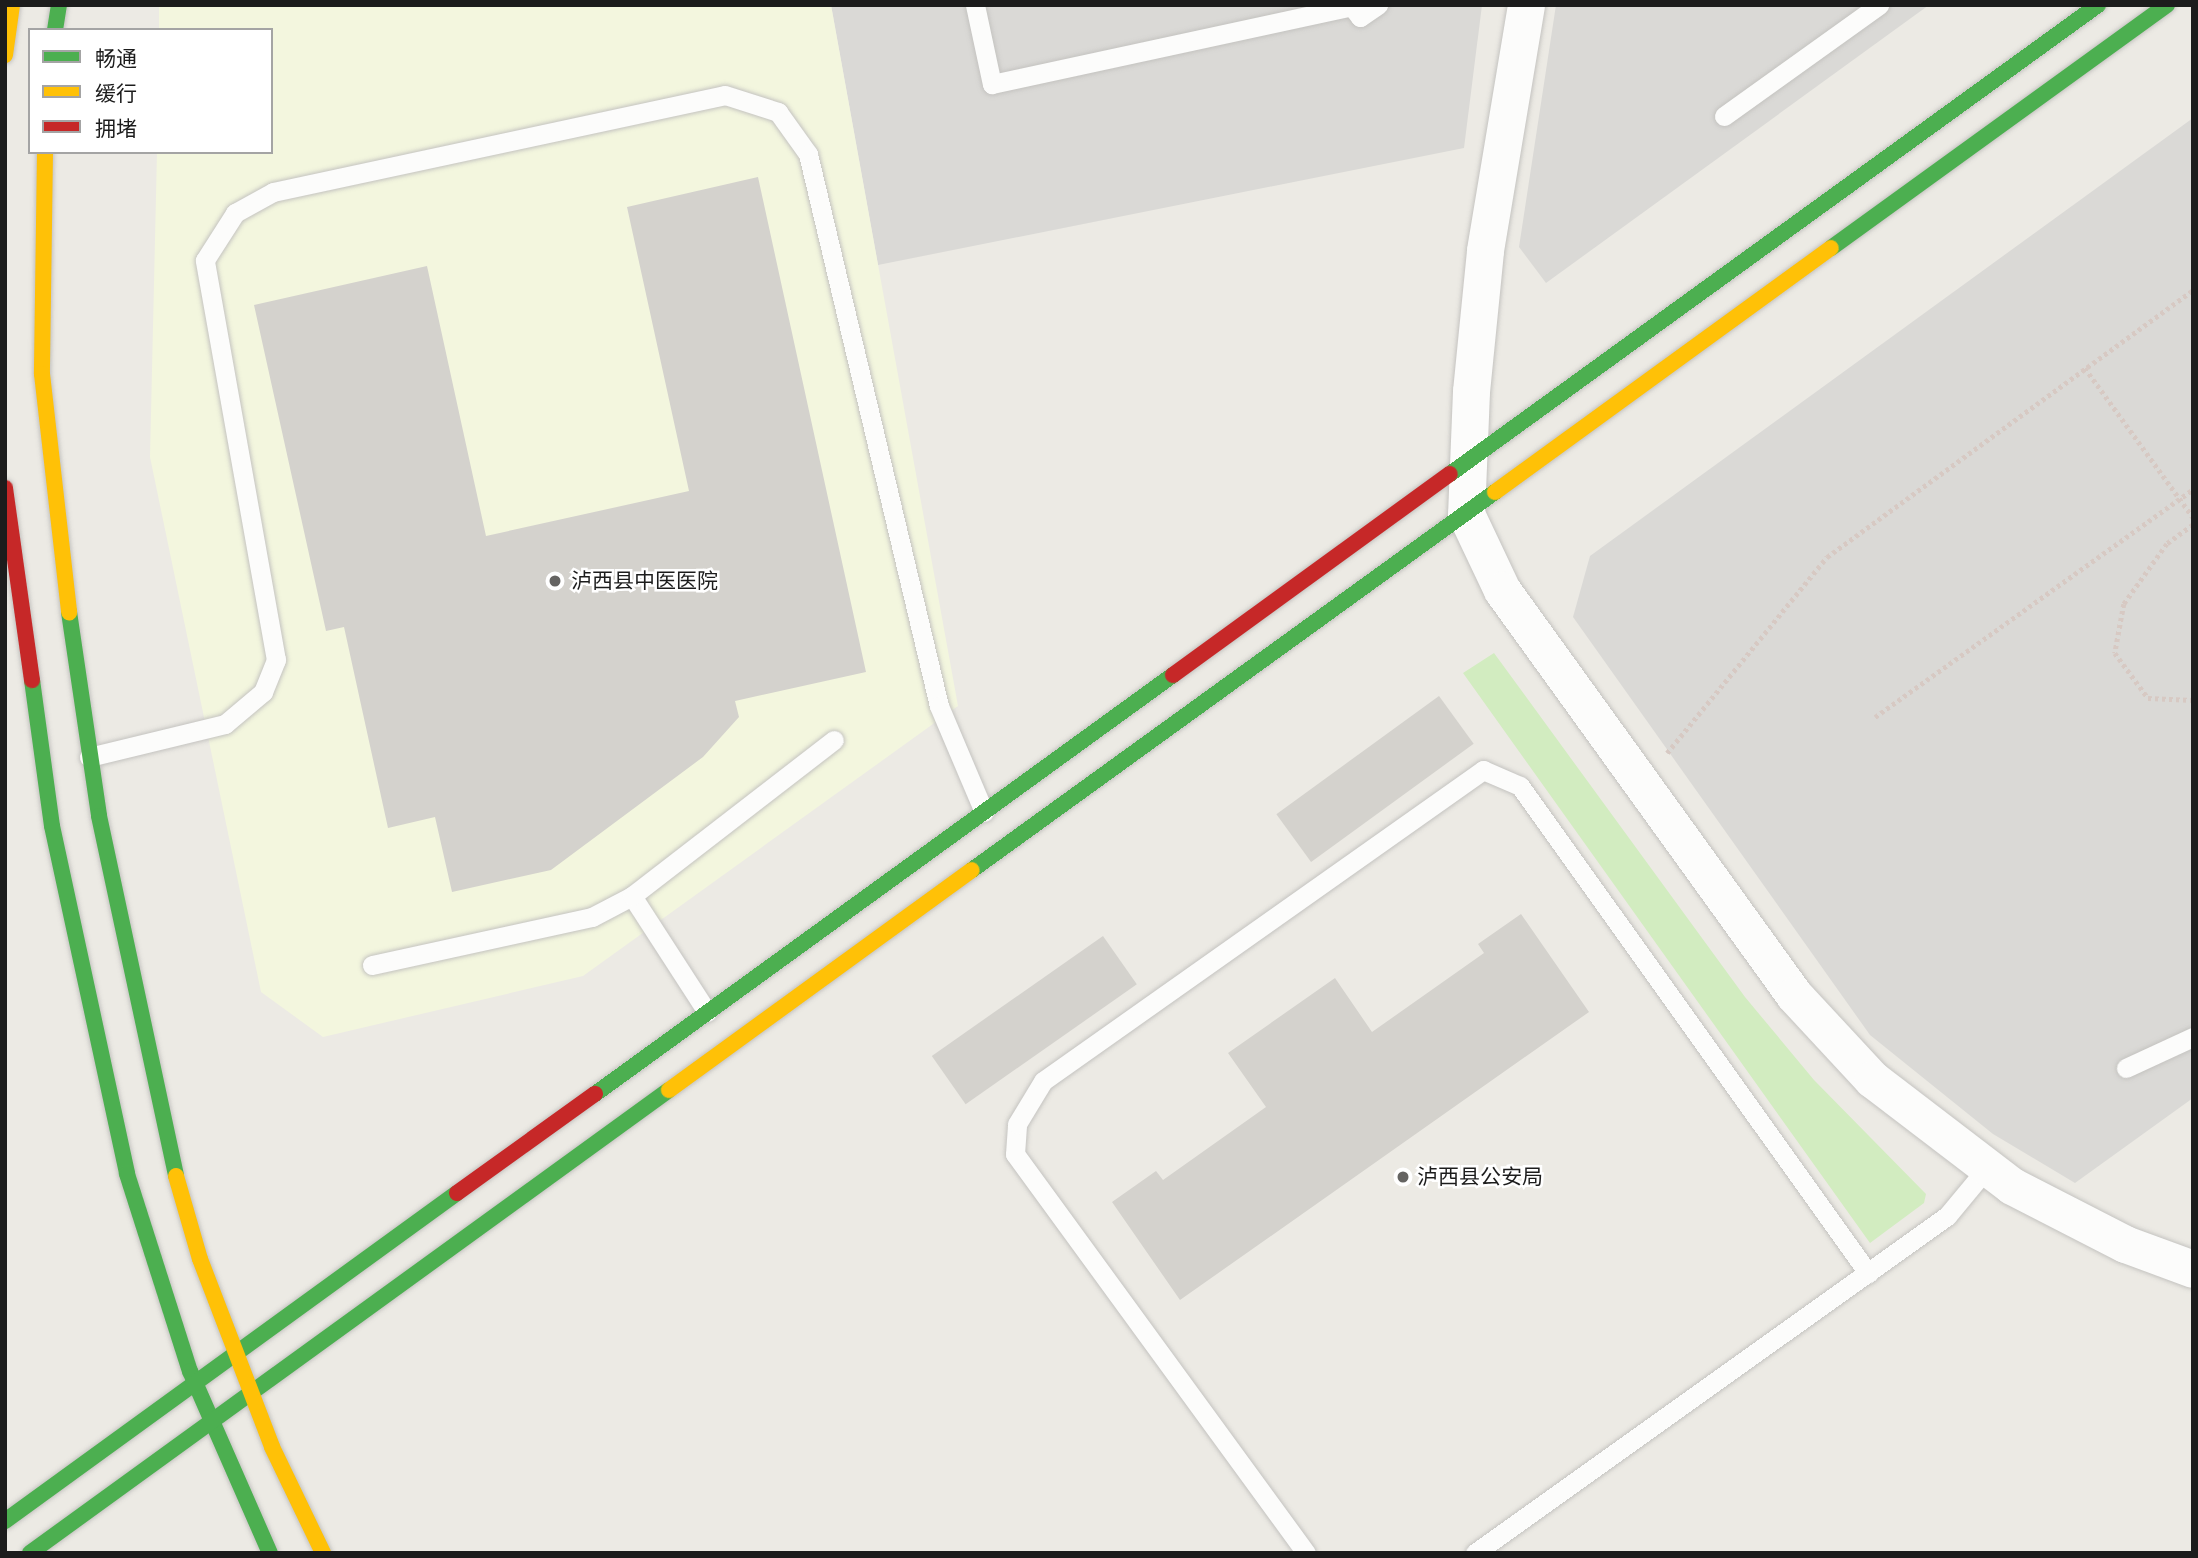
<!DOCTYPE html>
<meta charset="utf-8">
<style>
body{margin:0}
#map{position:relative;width:2198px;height:1558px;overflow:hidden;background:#eceae4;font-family:Roboto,"Noto Sans SC",sans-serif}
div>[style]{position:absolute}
.residential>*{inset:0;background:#dad9d6}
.education>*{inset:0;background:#f3f6de}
.grass>*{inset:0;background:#d2ecc0}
.building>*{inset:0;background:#d4d2cd;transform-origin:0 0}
.path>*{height:4.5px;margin-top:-2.25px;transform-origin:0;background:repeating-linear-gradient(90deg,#d7c9c3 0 3.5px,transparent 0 7px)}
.roads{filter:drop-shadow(0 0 2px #c4c3c0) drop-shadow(0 0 2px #c4c3c0)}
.lane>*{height:19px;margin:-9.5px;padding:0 9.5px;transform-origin:9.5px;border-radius:9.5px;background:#fcfcfb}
.street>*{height:37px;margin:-18.5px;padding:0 18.5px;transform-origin:18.5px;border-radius:18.5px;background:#fcfcfb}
.fast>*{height:16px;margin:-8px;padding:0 8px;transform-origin:8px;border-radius:8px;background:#4caf50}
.slow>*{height:16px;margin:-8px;padding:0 8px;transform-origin:8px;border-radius:8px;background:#ffc107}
.jam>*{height:16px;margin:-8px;padding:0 8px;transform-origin:8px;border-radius:8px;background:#c62828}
.dots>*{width:19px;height:19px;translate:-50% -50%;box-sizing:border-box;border:4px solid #fff;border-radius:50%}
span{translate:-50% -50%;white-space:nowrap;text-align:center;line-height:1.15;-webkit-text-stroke:5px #fff;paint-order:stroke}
.poi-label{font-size:21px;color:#1c1c1c}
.left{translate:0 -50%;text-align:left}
.frame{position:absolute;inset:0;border:7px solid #1c1c1c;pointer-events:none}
.legend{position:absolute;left:28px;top:28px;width:245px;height:126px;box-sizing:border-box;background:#fff;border:2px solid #a4a4a4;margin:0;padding:9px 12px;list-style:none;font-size:21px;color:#1c1c1c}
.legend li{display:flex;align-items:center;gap:14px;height:35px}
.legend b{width:35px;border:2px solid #a4a4a4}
</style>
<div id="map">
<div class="residential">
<div style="clip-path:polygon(831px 5px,1482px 5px,1464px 148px,878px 265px)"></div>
<div style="clip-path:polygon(1556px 5px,1929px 5px,1546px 283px,1519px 247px)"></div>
<div style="clip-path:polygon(2193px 118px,2193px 1098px,2075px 1183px,1993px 1134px,1870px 1035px,1573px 617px,1590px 556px)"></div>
</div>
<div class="education">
<div style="clip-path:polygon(159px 5px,831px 5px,958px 706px,583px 976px,323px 1037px,261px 992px,150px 457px,157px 152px,271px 152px,271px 30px,159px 30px)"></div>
</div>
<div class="grass">
<div style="clip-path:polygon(1494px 653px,1745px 997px,1814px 1080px,1926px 1194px,1924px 1203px,1870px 1243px,1463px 673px)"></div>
</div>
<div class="building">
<div style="clip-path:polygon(758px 177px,866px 672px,735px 701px,739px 717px,703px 757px,551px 870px,452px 892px,435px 817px,388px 828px,344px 627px,326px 631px,254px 305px,427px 266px,486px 536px,689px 491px,627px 207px)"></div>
<div style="left:1439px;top:696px;width:59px;height:201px;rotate:54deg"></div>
<div style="clip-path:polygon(1521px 914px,1589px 1012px,1180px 1300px,1112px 1202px,1156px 1171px,1163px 1180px,1266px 1107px,1228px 1053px,1335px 978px,1372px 1032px,1484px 953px,1478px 944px)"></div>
<div style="left:1103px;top:936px;width:59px;height:209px;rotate:55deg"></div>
</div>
<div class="path">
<div style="left:2085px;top:368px;width:184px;rotate:54.1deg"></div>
<div style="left:2193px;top:525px;width:32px;rotate:144deg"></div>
<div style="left:2167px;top:544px;width:74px;rotate:125.6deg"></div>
<div style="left:2124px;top:604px;width:50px;rotate:100.4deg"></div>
<div style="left:2115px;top:653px;width:56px;rotate:53.7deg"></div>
<div style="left:2148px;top:698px;width:45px;rotate:2.5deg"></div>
<div style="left:1875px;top:717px;width:391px;rotate:-35.6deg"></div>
<div style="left:1667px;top:753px;width:253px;rotate:-50.8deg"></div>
<div style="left:1827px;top:557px;width:453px;rotate:-36.1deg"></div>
</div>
<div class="roads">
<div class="lane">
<div style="left:975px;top:5px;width:81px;rotate:77.9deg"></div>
<div style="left:992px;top:84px;width:368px;rotate:-12.2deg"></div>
<div style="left:1351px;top:5px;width:15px;rotate:53deg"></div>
<div style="left:1360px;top:17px;width:22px;rotate:-34deg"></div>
<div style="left:1724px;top:116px;width:191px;rotate:-35.6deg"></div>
<div style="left:89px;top:757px;width:140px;rotate:-13.6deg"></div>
<div style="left:225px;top:724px;width:50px;rotate:-40.1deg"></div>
<div style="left:263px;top:692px;width:35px;rotate:-68deg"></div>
<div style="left:276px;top:660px;width:406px;rotate:-100.1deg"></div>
<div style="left:205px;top:260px;width:56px;rotate:-57.4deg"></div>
<div style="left:235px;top:213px;width:43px;rotate:-28.9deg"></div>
<div style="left:273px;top:192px;width:462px;rotate:-12.1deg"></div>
<div style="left:725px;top:95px;width:56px;rotate:17.8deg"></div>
<div style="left:778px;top:112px;width:52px;rotate:54.5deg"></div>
<div style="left:808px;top:154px;width:567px;rotate:76.65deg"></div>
<div style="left:939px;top:706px;width:115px;rotate:67deg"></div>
<div style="left:632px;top:896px;width:138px;rotate:57.1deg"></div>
<div style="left:372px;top:965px;width:225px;rotate:-12.3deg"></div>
<div style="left:592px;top:917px;width:45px;rotate:-27.7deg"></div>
<div style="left:632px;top:896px;width:255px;rotate:-37.7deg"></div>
<div style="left:2126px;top:1068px;width:74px;rotate:-24.8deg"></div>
<div style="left:1306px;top:1553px;width:494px;rotate:-126.1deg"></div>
<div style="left:1015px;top:1154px;width:30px;rotate:-86deg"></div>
<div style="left:1017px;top:1124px;width:50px;rotate:-58.8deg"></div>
<div style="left:1043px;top:1081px;width:539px;rotate:-35.25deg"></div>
<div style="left:1483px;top:770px;width:40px;rotate:23.4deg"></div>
<div style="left:1520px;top:786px;width:599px;rotate:54.45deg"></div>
<div style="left:1475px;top:1553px;width:580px;rotate:-35.53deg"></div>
<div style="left:1947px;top:1216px;width:61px;rotate:-50.3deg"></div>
</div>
<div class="street">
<div style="left:1526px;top:5px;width:249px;rotate:99.5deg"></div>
<div style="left:1485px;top:251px;width:141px;rotate:95.7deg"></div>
<div style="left:1471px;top:391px;width:123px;rotate:92.3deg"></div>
<div style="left:1466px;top:514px;width:84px;rotate:64.7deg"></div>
<div style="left:1502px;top:590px;width:499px;rotate:54.2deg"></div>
<div style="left:1794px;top:995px;width:115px;rotate:47.1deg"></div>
<div style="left:1872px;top:1079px;width:176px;rotate:37.4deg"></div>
<div style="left:2012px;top:1186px;width:127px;rotate:27.2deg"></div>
<div style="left:2125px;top:1244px;width:72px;rotate:20.2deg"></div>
</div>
<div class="fast">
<div style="left:55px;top:30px;width:25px;rotate:-81deg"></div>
<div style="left:1831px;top:248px;width:415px;rotate:-35.9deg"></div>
<div style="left:1450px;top:474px;width:800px;rotate:-35.9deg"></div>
<div style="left:69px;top:612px;width:206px;rotate:81.6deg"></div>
<div style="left:99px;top:816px;width:368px;rotate:77.9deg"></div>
<div style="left:32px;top:680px;width:147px;rotate:82.2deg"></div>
<div style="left:52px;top:826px;width:356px;rotate:77.8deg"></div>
<div style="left:127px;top:1174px;width:207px;rotate:72.3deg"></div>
<div style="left:190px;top:1371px;width:199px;rotate:66.3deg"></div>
<div style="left:972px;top:870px;width:645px;rotate:-35.86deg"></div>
<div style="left:595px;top:1094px;width:714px;rotate:-35.94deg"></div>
<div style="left:5px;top:1521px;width:558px;rotate:-35.97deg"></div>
<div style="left:30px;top:1553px;width:789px;rotate:-35.93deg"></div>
</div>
<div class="slow">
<div style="left:5px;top:55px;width:50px;rotate:-82deg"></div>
<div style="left:45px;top:152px;width:222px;rotate:90.8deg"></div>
<div style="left:42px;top:374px;width:240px;rotate:83.5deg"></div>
<div style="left:1495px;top:492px;width:415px;rotate:-36deg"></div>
<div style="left:669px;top:1090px;width:374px;rotate:-36deg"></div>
<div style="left:176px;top:1176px;width:86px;rotate:73.9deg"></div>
<div style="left:200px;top:1259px;width:201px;rotate:69deg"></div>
<div style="left:272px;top:1447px;width:118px;rotate:64.3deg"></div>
</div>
<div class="jam">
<div style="left:5px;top:488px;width:194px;rotate:82deg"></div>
<div style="left:1173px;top:675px;width:342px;rotate:-36deg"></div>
<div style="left:457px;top:1193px;width:170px;rotate:-35.7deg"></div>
</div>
</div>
<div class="dots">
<div style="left:555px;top:581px;background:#656462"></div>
<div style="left:1403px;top:1177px;background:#656462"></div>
</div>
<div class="poi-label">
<span class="left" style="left:571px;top:581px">泸西县中医医院</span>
<span class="left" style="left:1417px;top:1177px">泸西县公安局</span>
</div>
<div class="frame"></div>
<ul class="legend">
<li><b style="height:9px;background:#4caf50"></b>畅通</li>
<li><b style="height:9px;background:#ffc107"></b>缓行</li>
<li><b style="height:9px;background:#c62828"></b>拥堵</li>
</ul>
</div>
